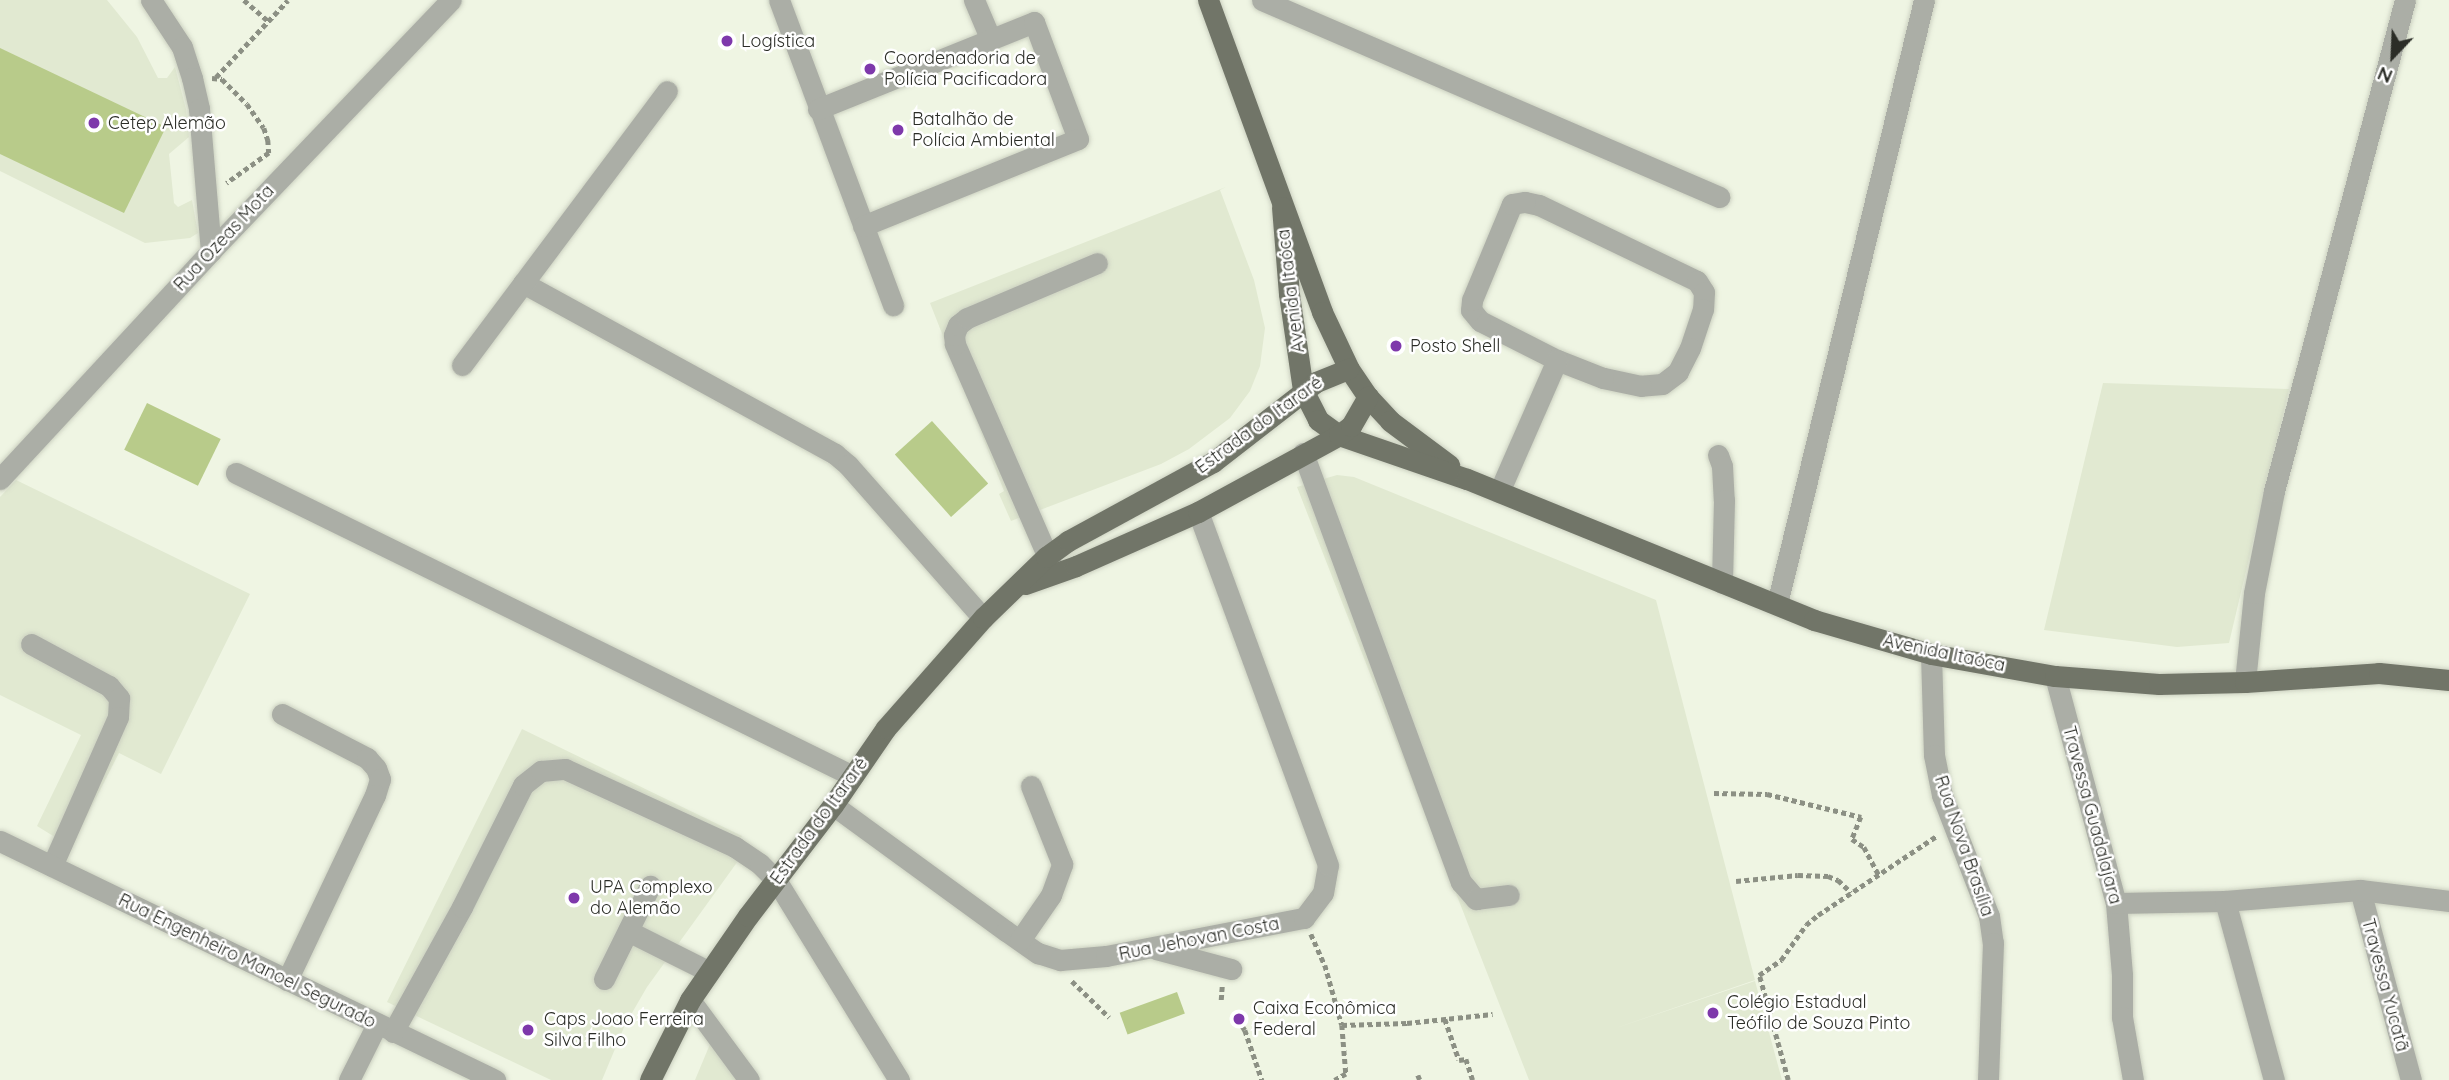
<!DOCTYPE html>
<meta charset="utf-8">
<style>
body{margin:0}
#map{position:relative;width:2449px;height:1080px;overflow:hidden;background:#eff5e3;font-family:Quicksand,sans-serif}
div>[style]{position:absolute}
.built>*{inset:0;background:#e1e9d1}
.green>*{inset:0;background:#b8cb8a;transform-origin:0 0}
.path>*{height:4.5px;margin-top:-2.25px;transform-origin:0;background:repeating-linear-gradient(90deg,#8c9084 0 5px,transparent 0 8.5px)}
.roads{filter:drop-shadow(0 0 2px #ccd1c1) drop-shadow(0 0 2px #ccd1c1)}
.minor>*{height:21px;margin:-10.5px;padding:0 10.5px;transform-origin:10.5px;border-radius:10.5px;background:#abaea6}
.major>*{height:21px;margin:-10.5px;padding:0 10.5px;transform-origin:10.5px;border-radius:10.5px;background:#717568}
.dots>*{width:19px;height:19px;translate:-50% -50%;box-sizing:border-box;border:4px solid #fff;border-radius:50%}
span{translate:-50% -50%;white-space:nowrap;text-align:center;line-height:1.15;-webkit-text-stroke:5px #fff;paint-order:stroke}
.poi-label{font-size:18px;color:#2b2d27}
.left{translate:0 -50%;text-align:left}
.street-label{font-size:18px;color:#2b2d27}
.north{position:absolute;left:2358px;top:21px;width:70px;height:70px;-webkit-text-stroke:5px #fff;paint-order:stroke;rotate:203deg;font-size:19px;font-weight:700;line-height:28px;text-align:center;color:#2b2d27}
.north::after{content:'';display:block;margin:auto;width:24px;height:32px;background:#2b2d27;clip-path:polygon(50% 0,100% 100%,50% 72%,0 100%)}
</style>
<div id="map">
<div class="built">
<div style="clip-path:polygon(0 0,107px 0,137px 37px,158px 78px,167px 78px,175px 67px,186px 109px,189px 137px,169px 154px,174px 203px,178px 207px,192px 200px,198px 233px,190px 238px,145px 243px,0 171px)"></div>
<div style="clip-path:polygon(1226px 187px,1220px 190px,1254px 280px,1265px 328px,1260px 366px,1250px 391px,1230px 418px,1189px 449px,1161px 464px,1011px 521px,999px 494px,1004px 491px,930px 303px)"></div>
<div style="clip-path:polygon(2103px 383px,2289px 389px,2229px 643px,2177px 647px,2044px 630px)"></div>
<div style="clip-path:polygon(1337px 475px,1354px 477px,1656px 600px,1755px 980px,1613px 1029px,1755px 981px,1782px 1080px,1529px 1080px,1297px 487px)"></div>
<div style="clip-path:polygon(16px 480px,250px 594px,161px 774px,119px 753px,71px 847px,37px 826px,81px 735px,0 695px,0 497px)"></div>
<div style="clip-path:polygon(522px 729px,742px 836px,730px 856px,738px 861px,647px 987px,625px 1025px,602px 1080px,551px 1080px,387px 1002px)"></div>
<div style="clip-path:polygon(713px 1037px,742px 1080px,695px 1080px)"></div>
</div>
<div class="green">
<div style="clip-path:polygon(0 48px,166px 127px,124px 213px,0 154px)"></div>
<div style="left:147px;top:403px;width:82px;height:52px;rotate:26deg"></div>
<div style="left:932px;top:421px;width:84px;height:50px;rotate:48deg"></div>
<div style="left:1177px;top:992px;width:23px;height:61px;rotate:70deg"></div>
</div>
<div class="path">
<div style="left:244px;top:0;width:32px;rotate:41deg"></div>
<div style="left:216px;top:77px;width:105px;rotate:-46.9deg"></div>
<div style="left:212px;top:78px;width:10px;rotate:6deg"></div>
<div style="left:222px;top:79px;width:35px;rotate:45deg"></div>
<div style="left:247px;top:104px;width:29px;rotate:55deg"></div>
<div style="left:264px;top:128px;width:13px;rotate:72deg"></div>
<div style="left:268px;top:140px;width:13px;rotate:86deg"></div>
<div style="left:269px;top:153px;width:52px;rotate:144.5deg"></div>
<div style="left:1714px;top:793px;width:53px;rotate:1.1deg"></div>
<div style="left:1767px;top:794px;width:97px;rotate:13.7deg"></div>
<div style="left:1861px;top:817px;width:24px;rotate:112deg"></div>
<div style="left:1852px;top:839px;width:14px;rotate:34deg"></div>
<div style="left:1864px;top:847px;width:32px;rotate:62deg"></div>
<div style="left:1736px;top:881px;width:62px;rotate:-5.5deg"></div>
<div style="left:1798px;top:875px;width:30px;rotate:2deg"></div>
<div style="left:1828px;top:876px;width:11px;rotate:22deg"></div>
<div style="left:1838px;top:880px;width:18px;rotate:43deg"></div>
<div style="left:1311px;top:934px;width:34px;rotate:66deg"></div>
<div style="left:1325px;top:965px;width:62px;rotate:74.2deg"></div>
<div style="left:1342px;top:1025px;width:49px;rotate:85.3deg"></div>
<div style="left:1346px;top:1074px;width:13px;rotate:151deg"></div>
<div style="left:1072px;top:981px;width:52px;rotate:44.2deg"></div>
<div style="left:1221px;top:1000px;width:14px;rotate:-86deg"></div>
<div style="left:1233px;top:1019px;width:5px"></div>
<div style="left:1238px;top:1019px;width:13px;rotate:58deg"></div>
<div style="left:1245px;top:1030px;width:53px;rotate:71.2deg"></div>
<div style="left:1445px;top:1019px;width:43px;rotate:71.1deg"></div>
<div style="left:1459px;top:1060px;width:7px;rotate:-8deg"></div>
<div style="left:1466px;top:1059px;width:22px;rotate:72deg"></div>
<div style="left:1342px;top:1025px;width:65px;rotate:-1.8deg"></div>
<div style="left:1407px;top:1023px;width:86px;rotate:-6deg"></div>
<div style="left:1418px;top:1075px;width:5px;rotate:68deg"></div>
<div style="left:1788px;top:1080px;width:109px;rotate:-105.4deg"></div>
<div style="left:1759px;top:975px;width:27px;rotate:-34deg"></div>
<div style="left:1781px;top:960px;width:43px;rotate:-54.5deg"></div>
<div style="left:1806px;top:925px;width:16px;rotate:-40deg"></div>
<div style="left:1818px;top:915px;width:144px;rotate:-33.7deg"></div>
</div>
<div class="roads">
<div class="minor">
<div style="left:151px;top:0;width:56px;rotate:56.6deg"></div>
<div style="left:182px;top:47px;width:33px;rotate:72deg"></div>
<div style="left:192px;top:78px;width:32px;rotate:77deg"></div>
<div style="left:199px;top:109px;width:143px;rotate:85.2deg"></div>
<div style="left:779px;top:0;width:326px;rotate:69.5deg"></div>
<div style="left:974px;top:0;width:43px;rotate:67deg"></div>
<div style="left:1262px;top:0;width:498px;rotate:23.3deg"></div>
<div style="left:818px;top:109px;width:233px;rotate:-21.9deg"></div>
<div style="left:1034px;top:22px;width:125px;rotate:69.4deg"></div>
<div style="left:1078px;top:139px;width:232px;rotate:158deg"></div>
<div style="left:1525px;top:202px;width:14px;rotate:12deg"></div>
<div style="left:1539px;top:205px;width:175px;rotate:25.7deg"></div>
<div style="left:1697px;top:281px;width:13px;rotate:58deg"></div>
<div style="left:1704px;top:292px;width:17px;rotate:93deg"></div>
<div style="left:1703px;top:309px;width:41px;rotate:108.4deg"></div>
<div style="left:1690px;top:348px;width:27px;rotate:117deg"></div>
<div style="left:1678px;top:372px;width:20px;rotate:143deg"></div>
<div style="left:1662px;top:384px;width:21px;rotate:175deg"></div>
<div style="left:1641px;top:386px;width:39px;rotate:-168deg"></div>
<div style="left:1603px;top:378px;width:49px;rotate:-158.6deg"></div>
<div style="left:1557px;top:360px;width:86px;rotate:-153.1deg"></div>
<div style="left:1480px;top:321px;width:14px;rotate:-129deg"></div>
<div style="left:1471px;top:310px;width:10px;rotate:-84deg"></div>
<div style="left:1472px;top:300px;width:104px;rotate:-67.4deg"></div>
<div style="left:1512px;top:204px;width:13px;rotate:-9deg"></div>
<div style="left:523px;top:283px;width:356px;rotate:28.7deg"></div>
<div style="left:835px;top:454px;width:17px;rotate:40deg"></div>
<div style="left:848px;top:465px;width:204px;rotate:48.6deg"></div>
<div style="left:462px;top:365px;width:342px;rotate:-53.2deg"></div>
<div style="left:1303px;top:453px;width:457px;rotate:69.8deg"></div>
<div style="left:1461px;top:882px;width:23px;rotate:49deg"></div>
<div style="left:1476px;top:899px;width:33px;rotate:-7deg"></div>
<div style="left:1718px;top:455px;width:12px;rotate:70deg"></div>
<div style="left:1722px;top:466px;width:34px;rotate:87deg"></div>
<div style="left:1724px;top:500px;width:83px;rotate:91.4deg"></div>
<div style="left:236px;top:473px;width:687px;rotate:26.16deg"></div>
<div style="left:0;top:479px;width:311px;rotate:-47.2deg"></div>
<div style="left:211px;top:251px;width:347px;rotate:-46.3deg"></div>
<div style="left:1499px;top:492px;width:144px;rotate:-66.3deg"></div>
<div style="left:1054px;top:571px;width:248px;rotate:-113.6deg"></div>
<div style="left:955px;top:344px;width:9px;rotate:-96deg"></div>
<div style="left:954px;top:335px;width:11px;rotate:-68deg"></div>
<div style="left:958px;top:325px;width:11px;rotate:-38deg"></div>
<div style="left:967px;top:318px;width:141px;rotate:-22.9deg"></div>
<div style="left:1777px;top:604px;width:622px;rotate:-76.32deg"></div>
<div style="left:31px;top:644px;width:89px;rotate:28.3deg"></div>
<div style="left:109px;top:686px;width:16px;rotate:50deg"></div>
<div style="left:119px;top:698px;width:19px;rotate:93deg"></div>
<div style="left:118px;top:717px;width:163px;rotate:113.9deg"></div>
<div style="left:1931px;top:654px;width:101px;rotate:88.3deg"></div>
<div style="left:1934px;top:755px;width:41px;rotate:78.7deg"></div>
<div style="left:1942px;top:795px;width:130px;rotate:68.8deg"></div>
<div style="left:1989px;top:916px;width:27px;rotate:82deg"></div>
<div style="left:1993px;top:943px;width:137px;rotate:92.1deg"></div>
<div style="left:2055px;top:676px;width:235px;rotate:75deg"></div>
<div style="left:2116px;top:903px;width:72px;rotate:85.2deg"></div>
<div style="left:2122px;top:975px;width:42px;rotate:90deg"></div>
<div style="left:2122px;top:1017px;width:64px;rotate:80.1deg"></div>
<div style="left:2245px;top:682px;width:89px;rotate:-84.2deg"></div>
<div style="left:2254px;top:593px;width:104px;rotate:-78.9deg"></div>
<div style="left:2274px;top:491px;width:508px;rotate:-75.06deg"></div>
<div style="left:282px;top:714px;width:96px;rotate:27.4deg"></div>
<div style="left:367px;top:758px;width:13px;rotate:48deg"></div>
<div style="left:376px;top:768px;width:12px;rotate:70deg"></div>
<div style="left:380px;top:779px;width:17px;rotate:107deg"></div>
<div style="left:375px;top:795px;width:205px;rotate:115.4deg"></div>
<div style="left:833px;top:805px;width:214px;rotate:36.1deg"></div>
<div style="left:1006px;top:931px;width:39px;rotate:35deg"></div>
<div style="left:1038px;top:953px;width:23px;rotate:18deg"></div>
<div style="left:1060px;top:960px;width:46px;rotate:-5deg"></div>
<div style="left:1106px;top:956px;width:202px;rotate:-10.9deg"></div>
<div style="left:1304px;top:918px;width:31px;rotate:-53deg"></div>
<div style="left:1323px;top:893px;width:28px;rotate:-80deg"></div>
<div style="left:1328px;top:865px;width:376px;rotate:-110.2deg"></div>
<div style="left:0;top:841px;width:550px;rotate:25.77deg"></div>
<div style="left:2360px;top:890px;width:197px;rotate:75deg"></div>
<div style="left:2225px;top:901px;width:186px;rotate:74.7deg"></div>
<div style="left:2116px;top:903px;width:109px;rotate:-1.1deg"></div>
<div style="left:2225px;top:901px;width:135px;rotate:-4.7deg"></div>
<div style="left:2360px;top:890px;width:90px;rotate:7deg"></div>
<div style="left:628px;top:931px;width:89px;rotate:26.6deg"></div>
<div style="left:1020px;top:940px;width:55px;rotate:-55.4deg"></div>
<div style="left:1051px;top:895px;width:33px;rotate:-70deg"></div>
<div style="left:1062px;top:864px;width:84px;rotate:-111.7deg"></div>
<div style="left:1156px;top:949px;width:78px;rotate:14.9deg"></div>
<div style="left:604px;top:979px;width:104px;rotate:-63.7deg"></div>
<div style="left:690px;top:1000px;width:99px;rotate:53.6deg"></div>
<div style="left:393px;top:1032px;width:143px;rotate:-61.1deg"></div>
<div style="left:462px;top:907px;width:136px;rotate:-63.4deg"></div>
<div style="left:523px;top:785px;width:23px;rotate:-38deg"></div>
<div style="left:541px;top:771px;width:24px;rotate:-5deg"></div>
<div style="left:565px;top:769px;width:187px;rotate:24.6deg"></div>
<div style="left:735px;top:847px;width:30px;rotate:34deg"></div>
<div style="left:760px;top:864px;width:23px;rotate:45deg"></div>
<div style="left:776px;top:880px;width:235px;rotate:58.4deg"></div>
<div style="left:349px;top:1080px;width:63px;rotate:-63.4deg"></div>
</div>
<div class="major">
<div style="left:1208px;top:0;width:332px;rotate:69.9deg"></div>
<div style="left:1322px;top:312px;width:63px;rotate:64.7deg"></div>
<div style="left:1349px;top:369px;width:34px;rotate:56deg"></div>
<div style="left:1368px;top:397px;width:33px;rotate:47deg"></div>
<div style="left:1390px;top:421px;width:74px;rotate:36.7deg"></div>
<div style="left:1282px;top:207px;width:87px;rotate:85.4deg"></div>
<div style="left:1289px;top:294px;width:97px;rotate:81.7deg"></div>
<div style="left:1303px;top:390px;width:34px;rotate:63deg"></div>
<div style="left:1318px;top:420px;width:26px;rotate:36deg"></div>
<div style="left:1339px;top:435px;width:135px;rotate:19deg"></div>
<div style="left:1467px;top:479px;width:375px;rotate:22.1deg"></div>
<div style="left:1814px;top:620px;width:122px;rotate:16.2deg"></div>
<div style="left:1931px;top:654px;width:126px;rotate:10.1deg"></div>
<div style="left:2055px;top:676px;width:104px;rotate:4.4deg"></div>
<div style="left:2159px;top:684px;width:86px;rotate:-1.3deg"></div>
<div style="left:2245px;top:682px;width:134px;rotate:-3.8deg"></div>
<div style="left:2379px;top:673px;width:70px;rotate:5.7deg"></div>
<div style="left:1025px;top:584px;width:54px;rotate:-19.4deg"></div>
<div style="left:1076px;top:566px;width:133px;rotate:-23.9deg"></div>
<div style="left:1198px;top:512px;width:161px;rotate:-28.6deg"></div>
<div style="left:1339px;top:435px;width:15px;rotate:-37deg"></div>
<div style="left:1351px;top:426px;width:34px;rotate:-60deg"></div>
<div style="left:650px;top:1080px;width:89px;rotate:-63.4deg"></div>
<div style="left:690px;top:1000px;width:102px;rotate:-55.4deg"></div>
<div style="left:748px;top:916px;width:140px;rotate:-52.6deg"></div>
<div style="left:833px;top:805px;width:93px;rotate:-55.5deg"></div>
<div style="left:886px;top:728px;width:147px;rotate:-48.6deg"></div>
<div style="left:983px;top:618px;width:88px;rotate:-44.1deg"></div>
<div style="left:1046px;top:557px;width:27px;rotate:-36deg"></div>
<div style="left:1068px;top:541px;width:165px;rotate:-28.6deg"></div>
<div style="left:1213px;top:462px;width:130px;rotate:-37.8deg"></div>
<div style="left:1316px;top:382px;width:35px;rotate:-22deg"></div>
</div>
</div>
<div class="dots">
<div style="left:727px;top:41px;background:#7e38ab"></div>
<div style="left:870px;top:69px;background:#7e38ab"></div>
<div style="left:94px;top:123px;background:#7e38ab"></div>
<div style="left:898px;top:130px;background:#7e38ab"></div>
<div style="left:1396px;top:346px;background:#7e38ab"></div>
<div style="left:574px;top:898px;background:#7e38ab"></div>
<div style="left:1713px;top:1013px;background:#7e38ab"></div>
<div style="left:1239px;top:1019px;background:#7e38ab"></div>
<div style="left:528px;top:1030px;background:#7e38ab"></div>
</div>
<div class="poi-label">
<span class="left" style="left:741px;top:41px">Logística</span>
<span class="left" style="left:884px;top:69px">Coordenadoria de<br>Polícia Pacificadora</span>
<span class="left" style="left:912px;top:130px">Batalhão de<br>Polícia Ambiental</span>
<span class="left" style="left:108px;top:123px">Cetep Alemão</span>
<span class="left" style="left:1410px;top:346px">Posto Shell</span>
<span class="left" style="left:590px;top:898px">UPA Complexo<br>do Alemão</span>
<span class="left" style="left:1727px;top:1013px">Colégio Estadual<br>Teófilo de Souza Pinto</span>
<span class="left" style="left:1253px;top:1019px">Caixa Econômica<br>Federal</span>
<span class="left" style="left:544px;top:1030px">Caps Joao Ferreira<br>Silva Filho</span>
</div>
<div class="street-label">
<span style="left:224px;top:238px;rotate:-47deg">Rua Ozeas Mota</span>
<span style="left:1291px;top:291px;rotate:-97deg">Avenida Itaóca</span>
<span style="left:1259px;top:425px;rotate:-36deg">Estrada do Itararé</span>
<span style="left:1944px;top:653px;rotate:12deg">Avenida Itaóca</span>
<span style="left:2092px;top:815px;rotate:75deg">Travessa Guadalajara</span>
<span style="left:819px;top:821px;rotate:-54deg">Estrada do Itararé</span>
<span style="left:1964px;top:846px;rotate:71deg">Rua Nova Brasília</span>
<span style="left:1199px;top:939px;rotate:-11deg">Rua Jehovan Costa</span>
<span style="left:247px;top:961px;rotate:26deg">Rua Engenheiro Manoel Segurado</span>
<span style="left:2385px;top:985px;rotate:75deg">Travessa Yucatã</span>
</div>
<div class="north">N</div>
</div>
